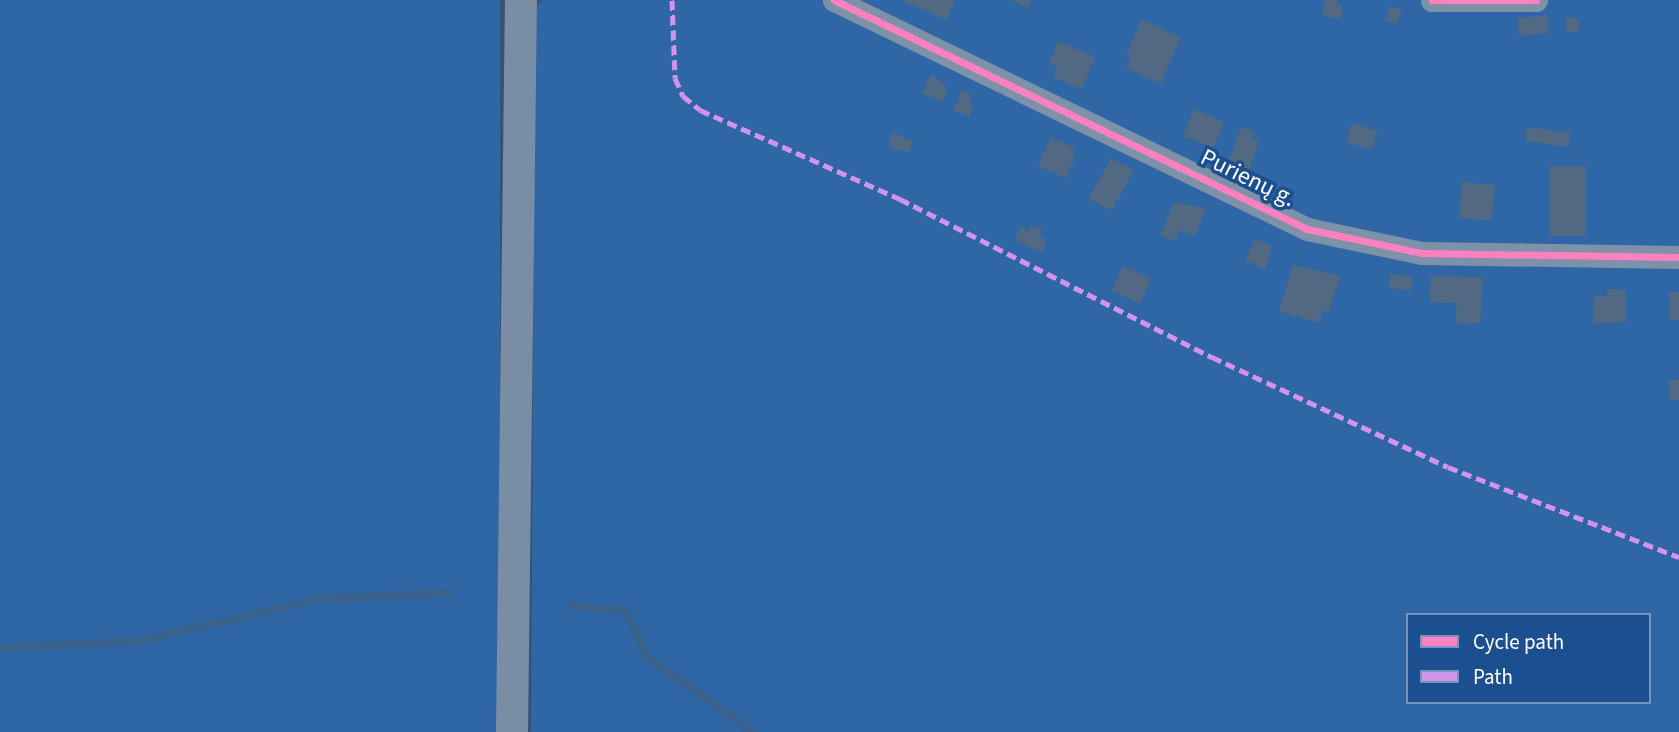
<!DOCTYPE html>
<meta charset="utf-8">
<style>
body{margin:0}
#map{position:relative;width:1679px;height:732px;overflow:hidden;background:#365274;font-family:"Source Sans 3",sans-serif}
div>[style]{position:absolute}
.green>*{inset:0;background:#2f66a5;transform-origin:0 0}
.stream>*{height:8px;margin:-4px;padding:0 4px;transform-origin:4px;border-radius:4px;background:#3b618d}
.building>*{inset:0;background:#526984;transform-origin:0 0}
.minor>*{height:23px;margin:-11.5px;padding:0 11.5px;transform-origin:11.5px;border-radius:11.5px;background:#7d92a8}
.secondary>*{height:32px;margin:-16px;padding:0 16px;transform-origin:16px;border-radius:16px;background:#798da4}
.quiet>*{height:5px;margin-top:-2.5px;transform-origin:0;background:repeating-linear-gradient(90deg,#d193ec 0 10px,transparent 0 15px)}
.cycleway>*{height:7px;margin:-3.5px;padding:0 3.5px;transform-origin:3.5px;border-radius:3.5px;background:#ff80c0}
span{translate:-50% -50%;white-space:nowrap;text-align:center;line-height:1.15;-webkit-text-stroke:7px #1b4f8f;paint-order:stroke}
.street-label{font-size:24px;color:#fff}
.legend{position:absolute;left:1406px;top:613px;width:245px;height:91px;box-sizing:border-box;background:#1b4f8f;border:2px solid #7695bc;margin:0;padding:9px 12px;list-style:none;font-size:21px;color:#fff}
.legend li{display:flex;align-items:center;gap:14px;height:35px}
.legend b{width:35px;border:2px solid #7695bc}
</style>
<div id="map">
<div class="green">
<div style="left:0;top:0;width:500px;height:732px"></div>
<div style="clip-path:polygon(evenodd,543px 0,1679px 0,1679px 732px,531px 732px,535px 7px,543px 0,1408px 615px,1649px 615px,1649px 702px,1408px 702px,1408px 615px)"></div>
</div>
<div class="stream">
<div style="left:570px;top:606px;width:56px;rotate:5.1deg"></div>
<div style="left:626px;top:611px;width:51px;rotate:65.5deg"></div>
<div style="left:647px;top:657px;width:130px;rotate:35.3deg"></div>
<div style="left:0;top:648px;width:140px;rotate:-2.9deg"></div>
<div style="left:140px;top:641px;width:183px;rotate:-13.3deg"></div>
<div style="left:318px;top:599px;width:131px;rotate:-2.6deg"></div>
</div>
<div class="building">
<div style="clip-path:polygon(901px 0,955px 0,946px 20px)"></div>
<div style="clip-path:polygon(1011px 0,1031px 0,1028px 8px)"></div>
<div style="clip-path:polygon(1325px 0,1338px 0,1337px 4px,1343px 6px,1340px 19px,1322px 15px)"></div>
<div style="left:1390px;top:6px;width:12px;height:15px;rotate:20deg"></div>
<div style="left:1547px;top:15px;width:18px;height:30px;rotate:84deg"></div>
<div style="left:1567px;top:17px;width:13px;height:14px;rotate:9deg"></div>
<div style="clip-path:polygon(1142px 19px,1181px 38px,1160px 84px,1126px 68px,1132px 56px,1126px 54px)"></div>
<div style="clip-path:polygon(1058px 41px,1095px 57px,1082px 89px,1053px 77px,1058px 67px,1049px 63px)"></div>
<div style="clip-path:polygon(931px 74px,948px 88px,942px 102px,922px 93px)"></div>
<div style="clip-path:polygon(962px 90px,972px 95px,969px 102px,975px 104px,969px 117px,953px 110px)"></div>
<div style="left:1194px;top:109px;width:33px;height:29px;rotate:23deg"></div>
<div style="left:1352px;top:123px;width:27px;height:20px;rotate:17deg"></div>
<div style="clip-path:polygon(1241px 127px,1254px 132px,1252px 139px,1259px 141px,1249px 170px,1228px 163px)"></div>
<div style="left:1527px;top:127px;width:44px;height:14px;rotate:8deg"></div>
<div style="left:893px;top:133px;width:22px;height:13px;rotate:22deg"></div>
<div style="clip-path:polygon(1051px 137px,1074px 148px,1072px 154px,1076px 155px,1066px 178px,1038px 166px)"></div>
<div style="left:1111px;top:158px;width:26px;height:46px;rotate:29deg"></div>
<div style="left:1550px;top:166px;width:36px;height:70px"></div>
<div style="left:1462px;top:182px;width:33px;height:36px;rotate:5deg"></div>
<div style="clip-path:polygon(1174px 202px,1206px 209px,1195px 236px,1180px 230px,1175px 241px,1160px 235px)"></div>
<div style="clip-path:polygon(1031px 225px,1042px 229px,1039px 237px,1047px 240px,1042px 252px,1015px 240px,1020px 227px,1028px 231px)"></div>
<div style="clip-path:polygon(1255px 239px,1271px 246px,1266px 270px,1245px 260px)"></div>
<div style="clip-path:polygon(1293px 265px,1340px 276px,1329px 312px,1323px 310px,1319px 323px,1279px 311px)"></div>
<div style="left:1123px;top:266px;width:31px;height:27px;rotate:25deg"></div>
<div style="left:1390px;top:274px;width:23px;height:14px;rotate:7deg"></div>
<div style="clip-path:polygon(1431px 275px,1483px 278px,1480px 324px,1455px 323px,1457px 303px,1429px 302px)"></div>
<div style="clip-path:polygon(1607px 289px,1626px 290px,1626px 322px,1593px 323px,1594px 296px,1607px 296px)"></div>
<div style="left:1669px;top:292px;width:10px;height:28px"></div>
<div style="left:1669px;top:380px;width:10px;height:20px"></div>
</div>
<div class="minor">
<div style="left:834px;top:0;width:526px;rotate:25.83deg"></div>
<div style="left:1307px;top:229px;width:117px;rotate:11.8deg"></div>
<div style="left:1422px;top:253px;width:257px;rotate:0.9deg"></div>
<div style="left:1432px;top:0;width:104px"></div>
</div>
<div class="secondary">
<div style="left:512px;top:732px;width:732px;rotate:-89.3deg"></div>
</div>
<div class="quiet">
<div style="left:672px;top:0;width:78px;rotate:87.8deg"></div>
<div style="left:675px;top:78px;width:20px;rotate:66deg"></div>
<div style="left:683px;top:96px;width:22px;rotate:39deg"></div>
<div style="left:700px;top:110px;width:219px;rotate:24deg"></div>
<div style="left:900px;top:199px;width:350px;rotate:26.9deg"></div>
<div style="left:1212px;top:357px;width:260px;rotate:25deg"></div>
<div style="left:1448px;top:467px;width:248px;rotate:21.3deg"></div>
</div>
<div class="cycleway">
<div style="left:834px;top:0;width:526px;rotate:25.83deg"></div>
<div style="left:1307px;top:229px;width:117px;rotate:11.8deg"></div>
<div style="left:1422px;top:253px;width:257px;rotate:0.9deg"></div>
<div style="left:1432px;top:0;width:104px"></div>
</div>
<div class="street-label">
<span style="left:1248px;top:178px;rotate:26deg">Purienų g.</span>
</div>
<ul class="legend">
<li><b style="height:9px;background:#ff80c0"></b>Cycle path</li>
<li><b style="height:9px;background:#d193ec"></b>Path</li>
</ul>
</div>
